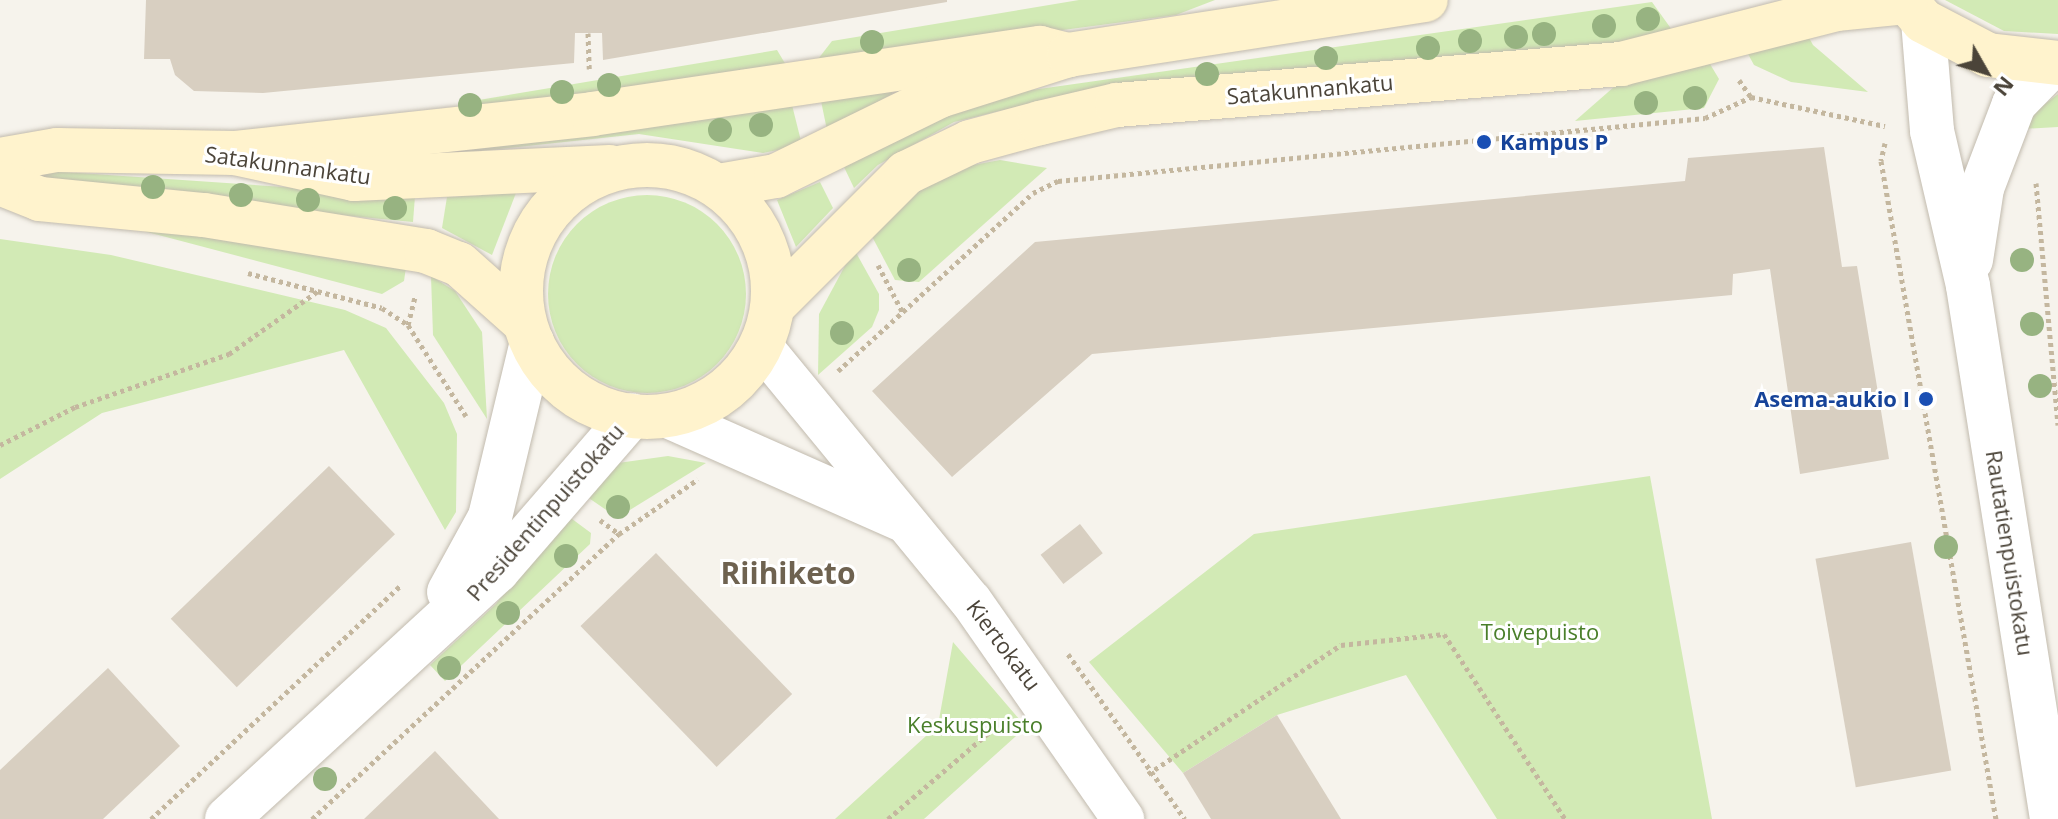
<!DOCTYPE html>
<style>
body{margin:0}
#map{position:relative;width:2058px;height:819px;overflow:hidden;background:#f6f3ec;font-family:"Open Sans",sans-serif}
div>[style]{position:absolute}
.green>*{inset:0;background:#d2eab5}
.round{border-radius:50%}
.building>*{inset:0;background:#d8cfc1;transform-origin:0 0}
.path>*{height:5px;margin-top:-2.5px;transform-origin:0;background:repeating-linear-gradient(90deg,#c4b79f 0 4px,transparent 0 8px)}
.roads{filter:drop-shadow(0 0 2px #c2bbae) drop-shadow(0 0 2px #c2bbae)}
.minor>*{height:42px;margin:-21px;padding:0 21px;transform-origin:21px;border-radius:21px;background:#fff}
.tertiary>*{height:44px;margin:-22px;padding:0 22px;transform-origin:22px;border-radius:22px;background:#fff}
.secondary>*{height:44px;margin:-22px;padding:0 22px;transform-origin:22px;border-radius:22px;background:#fff3cd}
.secondary>.ring{margin:-22px;padding:0;box-sizing:content-box;background:none;border:44px solid #fff3cd;border-radius:50%}
.trees>*{width:24px;height:24px;margin:-12px;border-radius:50%;background:#97b381}
.dots>*{width:22px;height:22px;translate:-50% -50%;box-sizing:border-box;border:4px solid #fff;border-radius:50%}
span{translate:-50% -50%;white-space:nowrap;text-align:center;line-height:1.15;-webkit-text-stroke:6px #fff;paint-order:stroke}
.street-label{font-size:22px;color:#4b4439}
.transit-label{font-size:22px;color:#164399;font-weight:700}
.left{translate:0 -50%;text-align:left}
.right{translate:-100% -50%;text-align:right}
.park-label{font-size:22px;color:#4a7f2a}
.district-label{font-size:30px;color:#6e6250;font-weight:700}
.north{position:absolute;left:1946px;top:32px;width:80px;height:80px;-webkit-text-stroke:6px #fff;paint-order:stroke;rotate:129deg;font-size:22px;font-weight:700;line-height:32px;text-align:center;color:#4b4439}
.north::after{content:'';display:block;margin:auto;width:28px;height:36px;background:#4b4439;clip-path:polygon(50% 0,100% 100%,50% 72%,0 100%)}
</style>
<div id="map">
<div class="green">
<div style="clip-path:polygon(1079px 0,1215px 0,1176px 15px,815px 63px,832px 41px)"></div>
<div style="clip-path:polygon(1945px 0,2058px 0,2058px 34px,2004px 31px)"></div>
<div style="clip-path:polygon(1652px 2px,1677px 37px,1053px 98px,954px 122px,878px 165px,854px 188px,844px 167px,961px 107px,1025px 91px)"></div>
<div style="clip-path:polygon(1807px 34px,1813px 45px,1868px 92px,1791px 82px,1754px 65px,1748px 54px)"></div>
<div style="clip-path:polygon(777px 50px,789px 70px,461px 110px,467px 102px)"></div>
<div style="clip-path:polygon(1710px 64px,1719px 79px,1704px 108px,1575px 121px,1615px 86px)"></div>
<div style="clip-path:polygon(892px 90px,892px 94px,827px 130px,821px 101px)"></div>
<div style="clip-path:polygon(2058px 94px,2058px 127px,2023px 129px,2037px 110px)"></div>
<div style="clip-path:polygon(792px 105px,802px 145px,763px 153px,639px 134px,453px 154px,452px 147px)"></div>
<div style="clip-path:polygon(1000px 160px,1047px 168px,919px 282px,895px 280px,867px 227px,896px 199px,952px 169px)"></div>
<div style="clip-path:polygon(35px 170px,415px 196px,413px 222px,122px 194px,45px 179px)"></div>
<div style="clip-path:polygon(820px 182px,833px 208px,796px 247px,777px 200px)"></div>
<div style="clip-path:polygon(516px 193px,492px 255px,442px 228px,447px 197px)"></div>
<div class="round" style="left:548px;top:195px;width:198px;height:198px"></div>
<div style="clip-path:polygon(113px 223px,406px 267px,404px 281px,382px 294px)"></div>
<div style="clip-path:polygon(0 239px,111px 255px,345px 310px,386px 328px,444px 403px,457px 434px,456px 512px,445px 530px,344px 350px,102px 413px,0 479px)"></div>
<div style="clip-path:polygon(854px 249px,879px 294px,879px 310px,872px 327px,818px 375px,819px 314px)"></div>
<div style="clip-path:polygon(431px 276px,455px 291px,482px 332px,487px 419px,433px 335px)"></div>
<div style="clip-path:polygon(668px 456px,706px 463px,625px 513px,615px 516px,580px 492px,618px 463px)"></div>
<div style="clip-path:polygon(1650px 476px,1712px 819px,1497px 819px,1406px 675px,1277px 715px,1183px 773px,1089px 662px,1254px 534px)"></div>
<div style="clip-path:polygon(564px 513px,591px 533px,590px 544px,445px 681px,430px 665px,496px 604px)"></div>
<div style="clip-path:polygon(953px 642px,1026px 727px,924px 819px,835px 819px,938px 725px)"></div>
</div>
<div class="building">
<div style="clip-path:polygon(146px 0,947px 0,947px 2px,603px 60px,602px 33px,575px 33px,574px 63px,263px 93px,194px 91px,175px 75px,170px 59px,144px 59px)"></div>
<div style="clip-path:polygon(1824px 147px,1842px 267px,1857px 266px,1889px 459px,1800px 474px,1770px 269px,1733px 274px,1732px 295px,1092px 354px,952px 477px,872px 391px,1035px 242px,1685px 181px,1688px 158px)"></div>
<div style="left:329px;top:466px;width:95px;height:220px;rotate:46deg"></div>
<div style="left:1080px;top:524px;width:37px;height:50px;rotate:52deg"></div>
<div style="left:1911px;top:542px;width:232px;height:97px;rotate:80deg"></div>
<div style="left:656px;top:553px;width:196px;height:105px;rotate:46deg"></div>
<div style="clip-path:polygon(108px 668px,180px 746px,103px 819px,0 819px,0 770px)"></div>
<div style="clip-path:polygon(1277px 715px,1341px 819px,1211px 819px,1183px 773px)"></div>
<div style="clip-path:polygon(435px 751px,499px 819px,364px 819px)"></div>
</div>
<div class="path">
<div style="left:588px;top:33px;width:36px;rotate:88deg"></div>
<div style="left:1739px;top:80px;width:21px;rotate:55deg"></div>
<div style="left:1751px;top:97px;width:137px;rotate:12.2deg"></div>
<div style="left:1885px;top:143px;width:18px;rotate:103deg"></div>
<div style="left:1881px;top:161px;width:668px;rotate:80.09deg"></div>
<div style="left:2036px;top:183px;width:243px;rotate:84.8deg"></div>
<div style="left:878px;top:265px;width:54px;rotate:62.5deg"></div>
<div style="left:248px;top:273px;width:138px;rotate:14.6deg"></div>
<div style="left:382px;top:308px;width:31px;rotate:33deg"></div>
<div style="left:408px;top:325px;width:108px;rotate:57.5deg"></div>
<div style="left:408px;top:325px;width:30px;rotate:-76deg"></div>
<div style="left:838px;top:371px;width:264px;rotate:-42.4deg"></div>
<div style="left:1033px;top:193px;width:28px;rotate:-26deg"></div>
<div style="left:1058px;top:181px;width:650px;rotate:-5.56deg"></div>
<div style="left:1705px;top:118px;width:51px;rotate:-24.5deg"></div>
<div style="left:0;top:445px;width:84px;rotate:-26.9deg"></div>
<div style="left:75px;top:407px;width:163px;rotate:-19deg"></div>
<div style="left:229px;top:354px;width:109px;rotate:-35.3deg"></div>
<div style="left:600px;top:520px;width:24px;rotate:36deg"></div>
<div style="left:1068px;top:654px;width:202px;rotate:54.7deg"></div>
<div style="left:1148px;top:774px;width:232px;rotate:-33.8deg"></div>
<div style="left:1341px;top:645px;width:104px;rotate:-6.1deg"></div>
<div style="left:1444px;top:634px;width:221px;rotate:56.8deg"></div>
<div style="left:151px;top:819px;width:342px;rotate:-43.1deg"></div>
<div style="left:312px;top:819px;width:419px;rotate:-42.9deg"></div>
<div style="left:619px;top:534px;width:96px;rotate:-34.8deg"></div>
<div style="left:888px;top:819px;width:148px;rotate:-40.6deg"></div>
</div>
<div class="roads">
<div class="minor">
<div style="left:762px;top:347px;width:329px;rotate:50.6deg"></div>
<div style="left:971px;top:601px;width:266px;rotate:55.1deg"></div>
<div style="left:668px;top:417px;width:254px;rotate:23.9deg"></div>
</div>
<div class="tertiary">
<div style="left:1923px;top:21px;width:110px;rotate:85.3deg"></div>
<div style="left:1932px;top:131px;width:159px;rotate:76.9deg"></div>
<div style="left:1968px;top:286px;width:540px;rotate:81.04deg"></div>
<div style="left:1971px;top:260px;width:73px;rotate:-81.3deg"></div>
<div style="left:1982px;top:188px;width:90px;rotate:-69.1deg"></div>
<div style="left:2014px;top:104px;width:56px;rotate:-45.7deg"></div>
<div style="left:449px;top:592px;width:85px;rotate:-61.3deg"></div>
<div style="left:490px;top:517px;width:180px;rotate:-76.5deg"></div>
<div style="left:227px;top:819px;width:367px;rotate:-42.6deg"></div>
<div style="left:497px;top:571px;width:206px;rotate:-49.1deg"></div>
</div>
<div class="secondary">
<div style="left:1905px;top:0;width:28px;rotate:49deg"></div>
<div style="left:1923px;top:21px;width:73px;rotate:27.6deg"></div>
<div style="left:1988px;top:55px;width:70px;rotate:6.5deg"></div>
<div style="left:235px;top:153px;width:359px;rotate:-6.2deg"></div>
<div style="left:592px;top:114px;width:453px;rotate:-8.4deg"></div>
<div style="left:1040px;top:48px;width:30px;rotate:14deg"></div>
<div style="left:0;top:160px;width:58px;rotate:-10deg"></div>
<div style="left:57px;top:150px;width:178px;rotate:1deg"></div>
<div style="left:235px;top:153px;width:122px;rotate:12.3deg"></div>
<div style="left:354px;top:179px;width:256px;rotate:-2.7deg"></div>
<div class="ring" style="left:521px;top:165px;width:208px;height:208px"></div>
<div style="left:0;top:183px;width:43px;rotate:21.8deg"></div>
<div style="left:40px;top:199px;width:165px;rotate:5.6deg"></div>
<div style="left:204px;top:215px;width:225px;rotate:9.2deg"></div>
<div style="left:426px;top:251px;width:35px;rotate:22deg"></div>
<div style="left:459px;top:264px;width:86px;rotate:41.7deg"></div>
<div style="left:719px;top:186px;width:58px;rotate:-10deg"></div>
<div style="left:776px;top:176px;width:182px;rotate:-26.1deg"></div>
<div style="left:939px;top:96px;width:136px;rotate:-17.5deg"></div>
<div style="left:1069px;top:55px;width:361px;rotate:-8.8deg"></div>
<div style="left:774px;top:305px;width:187px;rotate:-45deg"></div>
<div style="left:906px;top:173px;width:71px;rotate:-25.8deg"></div>
<div style="left:970px;top:142px;width:73px;rotate:-15.2deg"></div>
<div style="left:1040px;top:123px;width:79px;rotate:-13.2deg"></div>
<div style="left:1117px;top:105px;width:506px;rotate:-4.65deg"></div>
<div style="left:1621px;top:64px;width:222px;rotate:-14.3deg"></div>
<div style="left:1836px;top:9px;width:70px;rotate:-5.7deg"></div>
</div>
</div>
<div class="trees">
<div style="left:1648px;top:19px"></div>
<div style="left:1604px;top:26px"></div>
<div style="left:1544px;top:34px"></div>
<div style="left:1516px;top:37px"></div>
<div style="left:1470px;top:41px"></div>
<div style="left:872px;top:42px"></div>
<div style="left:1428px;top:48px"></div>
<div style="left:1326px;top:58px"></div>
<div style="left:1207px;top:74px"></div>
<div style="left:609px;top:85px"></div>
<div style="left:562px;top:92px"></div>
<div style="left:1695px;top:98px"></div>
<div style="left:1646px;top:103px"></div>
<div style="left:470px;top:105px"></div>
<div style="left:761px;top:125px"></div>
<div style="left:720px;top:130px"></div>
<div style="left:153px;top:187px"></div>
<div style="left:241px;top:195px"></div>
<div style="left:308px;top:200px"></div>
<div style="left:395px;top:208px"></div>
<div style="left:2022px;top:260px"></div>
<div style="left:909px;top:270px"></div>
<div style="left:2032px;top:324px"></div>
<div style="left:842px;top:333px"></div>
<div style="left:2040px;top:386px"></div>
<div style="left:618px;top:507px"></div>
<div style="left:1946px;top:547px"></div>
<div style="left:566px;top:556px"></div>
<div style="left:508px;top:613px"></div>
<div style="left:449px;top:668px"></div>
<div style="left:325px;top:779px"></div>
</div>
<div class="dots">
<div style="left:1484px;top:142px;background:#1a4fb4"></div>
<div style="left:1926px;top:399px;background:#1a4fb4"></div>
</div>
<div class="street-label">
<span style="left:1310px;top:89px;rotate:-5deg">Satakunnankatu</span>
<span style="left:288px;top:165px;rotate:8deg">Satakunnankatu</span>
<span style="left:545px;top:512px;rotate:-49deg">Presidentinpuistokatu</span>
<span style="left:2010px;top:553px;rotate:81deg">Rautatienpuistokatu</span>
<span style="left:1004px;top:645px;rotate:53deg">Kiertokatu</span>
</div>
<div class="transit-label">
<span class="left" style="left:1500px;top:142px">Kampus P</span>
<span class="right" style="left:1910px;top:399px">Asema-aukio I</span>
</div>
<div class="park-label">
<span style="left:1540px;top:632px">Toivepuisto</span>
<span style="left:975px;top:725px">Keskuspuisto</span>
</div>
<div class="district-label">
<span style="left:788px;top:573px">Riihiketo</span>
</div>
<div class="north">N</div>
</div>
